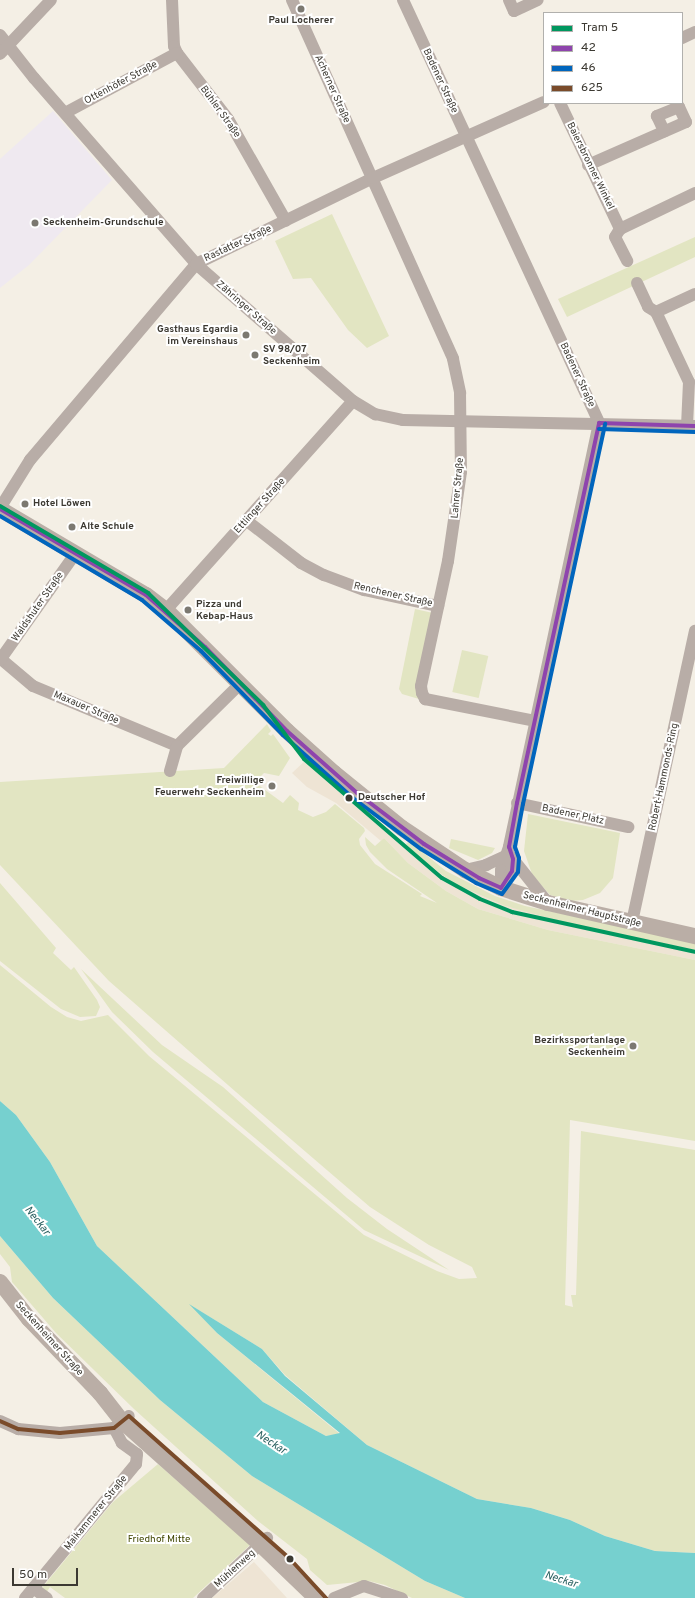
<!DOCTYPE html>
<meta charset="utf-8">
<style>
body{margin:0}
#map{position:relative;width:695px;height:1598px;overflow:hidden;background:#f4efe5;font-family:Overpass,sans-serif}
div>[style]{position:absolute}
.built>*{inset:0;background:#eee4d4}
.education>*{inset:0;background:#efe9f0}
.green>*{inset:0;background:#e2e5c2;transform-origin:0 0}
.water>*{inset:0;background:#76d0cf}
.minor>*{height:12px;margin:-6px;padding:0 6px;transform-origin:6px;border-radius:6px;background:#b8ada7}
.major>*{height:16px;margin:-8px;padding:0 8px;transform-origin:8px;border-radius:8px;background:#baaea6}
.bus-1>*{height:4px;margin:-2px;padding:0 2px;transform-origin:2px;border-radius:2px;background:#8e44ad}
.bus-2>*{height:4px;margin:-2px;padding:0 2px;transform-origin:2px;border-radius:2px;background:#0065bd}
.bus-3>*{height:4px;margin:-2px;padding:0 2px;transform-origin:2px;border-radius:2px;background:#7a4b2a}
.tram-1>*{height:4px;margin:-2px;padding:0 2px;transform-origin:2px;border-radius:2px;background:#00975f}
.dots>*{width:11px;height:11px;translate:-50% -50%;box-sizing:border-box;border:2px solid #fff;border-radius:50%}
span{translate:-50% -50%;white-space:nowrap;text-align:center;line-height:1.15;-webkit-text-stroke:4px #fff;paint-order:stroke}
.poi-label{font-size:10px;color:#3c3932;font-weight:700}
.left{translate:0 -50%;text-align:left}
.right{translate:-100% -50%;text-align:right}
.street-label{font-size:10px;color:#3c3932}
.stop-label{font-size:10px;color:#3c3932;font-weight:700}
.park-label{font-size:10px;color:#424803}
.water-label{font-size:11px;color:#2b6161;font-style:italic}
.legend{position:absolute;left:543px;top:12px;width:140px;height:92px;box-sizing:border-box;background:#fff;border:1px solid #b1b0ad;margin:0;padding:5px 7px;list-style:none;font-size:12px;color:#3c3932}
.legend li{display:flex;align-items:center;gap:8px;height:20px}
.legend b{width:20px;border:1px solid #b1b0ad}
.scale{position:absolute;left:12px;top:1568px;width:66px;height:18px;box-sizing:border-box;border:2px solid #3c3932;border-top:0;padding-left:5px;font-size:12px;line-height:14px;white-space:nowrap;color:#3c3932;-webkit-text-stroke:3px #fff;paint-order:stroke}
</style>
<div id="map">
<div class="built">
<div style="clip-path:polygon(308px 758px,414px 853px,453px 883px,505px 906px,695px 951px,695px 960px,548px 930px,478px 909px,446px 891px,408px 863px,384px 838px,381px 841px,336px 803px,307px 787px,292px 773px)"></div>
<div style="clip-path:polygon(254px 1562px,287px 1598px,212px 1598px)"></div>
</div>
<div class="education">
<div style="clip-path:polygon(53px 111px,112px 180px,29px 265px,0 288px,0 159px)"></div>
</div>
<div class="green">
<div style="clip-path:polygon(332px 214px,389px 336px,367px 348px,348px 330px,311px 278px,293px 279px,275px 241px)"></div>
<div style="clip-path:polygon(695px 237px,695px 257px,567px 317px,558px 299px)"></div>
<div style="clip-path:polygon(415px 609px,433px 613px,419px 699px,402px 694px,399px 689px)"></div>
<div style="left:462px;top:650px;width:27px;height:43px;rotate:13deg"></div>
<div style="clip-path:polygon(267px 724px,271px 731px,268px 734px,271px 736px,273px 734px,290px 758px,279px 776px,264px 773px,256px 781px,257px 784px,283px 803px,290px 795px,299px 803px,298px 810px,313px 817px,326px 812px,335px 804px,364px 828px,365px 831px,359px 839px,360px 845px,375px 864px,422px 894px,420px 896px,437px 903px,387px 869px,370px 852px,366px 845px,365px 837px,375px 846px,384px 838px,408px 863px,446px 891px,478px 909px,548px 930px,695px 960px,695px 1141px,570px 1120px,565px 1305px,573px 1307px,571px 1295px,576px 1295px,581px 1131px,695px 1150px,695px 1553px,655px 1551px,605px 1536px,570px 1520px,531px 1508px,477px 1499px,367px 1445px,285px 1375px,262px 1349px,192px 1306px,217px 1333px,340px 1434px,326px 1436px,263px 1402px,97px 1246px,50px 1162px,16px 1115px,0 1101px,0 965px,51px 1007px,67px 1017px,81px 1021px,108px 1015px,149px 1056px,364px 1235px,437px 1271px,459px 1279px,477px 1278px,472px 1267px,429px 1245px,370px 1207px,236px 1092px,109px 981px,0 865px,0 782px,224px 768px)"></div>
<div style="clip-path:polygon(528px 814px,620px 833px,613px 878px,600px 893px,583px 900px,570px 901px,550px 895px,542px 886px,532px 874px,524px 851px)"></div>
<div style="clip-path:polygon(451px 839px,495px 848px,492px 853px,478px 860px,449px 848px)"></div>
<div style="clip-path:polygon(409px 841px,446px 871px,495px 896px,525px 906px,695px 942px,695px 950px,564px 922px,505px 906px,453px 883px,413px 852px,406px 844px)"></div>
<div style="clip-path:polygon(0 883px,56px 948px,53px 953px,71px 970px,74px 967px,97px 1000px,100px 1007px,96px 1016px,80px 1017px,61px 1009px,0 961px)"></div>
<div style="clip-path:polygon(81px 969px,162px 1045px,223px 1087px,347px 1198px,387px 1229px,449px 1270px,364px 1230px,153px 1052px,112px 1012px)"></div>
<div style="clip-path:polygon(0 1236px,53px 1298px,160px 1400px,252px 1476px,425px 1581px,465px 1598px,412px 1598px,385px 1585px,369px 1581px,327px 1585px,310px 1570px,307px 1559px,258px 1521px,134px 1409px,56px 1333px,12px 1282px,10px 1267px,0 1254px)"></div>
<div style="clip-path:polygon(158px 1464px,250px 1545px,193px 1598px,65px 1598px,50px 1587px,46px 1593px,41px 1589px,113px 1502px)"></div>
</div>
<div class="water">
<div style="clip-path:polygon(0 1101px,16px 1115px,50px 1162px,97px 1246px,263px 1402px,326px 1436px,340px 1433px,217px 1333px,189px 1304px,262px 1349px,285px 1376px,367px 1445px,477px 1499px,531px 1508px,570px 1520px,605px 1536px,655px 1551px,695px 1553px,695px 1598px,465px 1598px,425px 1581px,252px 1476px,160px 1400px,53px 1298px,0 1236px)"></div>
</div>
<div class="minor">
<div style="left:172px;top:0;width:46px;rotate:87.5deg"></div>
<div style="left:174px;top:46px;width:8px;rotate:67deg"></div>
<div style="left:177px;top:53px;width:83px;rotate:52.3deg"></div>
<div style="left:228px;top:119px;width:117px;rotate:60.4deg"></div>
<div style="left:292px;top:0;width:393px;rotate:65.8deg"></div>
<div style="left:453px;top:359px;width:35px;rotate:78deg"></div>
<div style="left:460px;top:393px;width:79px;rotate:89.3deg"></div>
<div style="left:461px;top:472px;width:90px;rotate:98.3deg"></div>
<div style="left:448px;top:561px;width:128px;rotate:102.2deg"></div>
<div style="left:421px;top:686px;width:7px;rotate:82deg"></div>
<div style="left:422px;top:693px;width:7px;rotate:63deg"></div>
<div style="left:425px;top:699px;width:112px;rotate:11.3deg"></div>
<div style="left:403px;top:0;width:466px;rotate:65.1deg"></div>
<div style="left:599px;top:423px;width:433px;rotate:102deg"></div>
<div style="left:509px;top:847px;width:24px;rotate:109deg"></div>
<div style="left:501px;top:870px;width:18px;rotate:90deg"></div>
<div style="left:509px;top:0;width:12px;rotate:66deg"></div>
<div style="left:514px;top:11px;width:26px;rotate:-25deg"></div>
<div style="left:0;top:35px;width:55px;rotate:51.7deg"></div>
<div style="left:34px;top:78px;width:247px;rotate:48.9deg"></div>
<div style="left:196px;top:264px;width:208px;rotate:41.1deg"></div>
<div style="left:353px;top:401px;width:26px;rotate:31deg"></div>
<div style="left:375px;top:414px;width:29px;rotate:12deg"></div>
<div style="left:403px;top:420px;width:292px;rotate:1.2deg"></div>
<div style="left:682px;top:38px;width:14px;rotate:-25deg"></div>
<div style="left:0;top:54px;width:74px;rotate:-46.6deg"></div>
<div style="left:560px;top:103px;width:140px;rotate:64.5deg"></div>
<div style="left:620px;top:229px;width:83px;rotate:-25.6deg"></div>
<div style="left:65px;top:113px;width:127px;rotate:-28.2deg"></div>
<div style="left:588px;top:165px;width:107px;rotate:-23.7deg"></div>
<div style="left:686px;top:122px;width:17px;rotate:-115deg"></div>
<div style="left:679px;top:107px;width:24px;rotate:158deg"></div>
<div style="left:657px;top:116px;width:17px;rotate:65deg"></div>
<div style="left:620px;top:229px;width:9px;rotate:122deg"></div>
<div style="left:615px;top:237px;width:27px;rotate:63deg"></div>
<div style="left:637px;top:283px;width:26px;rotate:65deg"></div>
<div style="left:648px;top:307px;width:9px;rotate:32deg"></div>
<div style="left:687px;top:426px;width:44px;rotate:-87.4deg"></div>
<div style="left:689px;top:382px;width:77px;rotate:-115.2deg"></div>
<div style="left:656px;top:312px;width:43px;rotate:-24.8deg"></div>
<div style="left:0;top:508px;width:57px;rotate:-58deg"></div>
<div style="left:30px;top:460px;width:257px;rotate:-49.7deg"></div>
<div style="left:196px;top:264px;width:197px;rotate:-25.9deg"></div>
<div style="left:373px;top:178px;width:187px;rotate:-24deg"></div>
<div style="left:246px;top:520px;width:70px;rotate:38deg"></div>
<div style="left:301px;top:563px;width:26px;rotate:28deg"></div>
<div style="left:324px;top:575px;width:43px;rotate:20.6deg"></div>
<div style="left:364px;top:590px;width:76px;rotate:12.2deg"></div>
<div style="left:166px;top:610px;width:280px;rotate:-48.2deg"></div>
<div style="left:1px;top:659px;width:42px;rotate:40.2deg"></div>
<div style="left:33px;top:686px;width:156px;rotate:22.6deg"></div>
<div style="left:177px;top:746px;width:88px;rotate:-44.5deg"></div>
<div style="left:0;top:660px;width:130px;rotate:-54.7deg"></div>
<div style="left:170px;top:771px;width:26px;rotate:-74deg"></div>
<div style="left:517px;top:803px;width:114px;rotate:12.2deg"></div>
<div style="left:513px;top:859px;width:56px;rotate:51.5deg"></div>
<div style="left:465px;top:870px;width:22px;rotate:-13deg"></div>
<div style="left:486px;top:865px;width:21px;rotate:-25deg"></div>
<div style="left:501px;top:888px;width:20px;rotate:-57deg"></div>
<div style="left:512px;top:871px;width:14px;rotate:-90deg"></div>
<div style="left:632px;top:922px;width:298px;rotate:-77.8deg"></div>
<div style="left:0;top:1421px;width:20px;rotate:24deg"></div>
<div style="left:18px;top:1429px;width:42px;rotate:5.4deg"></div>
<div style="left:60px;top:1433px;width:54px;rotate:-5.3deg"></div>
<div style="left:114px;top:1428px;width:19px;rotate:-39deg"></div>
<div style="left:33px;top:1588px;width:17px;rotate:36deg"></div>
<div style="left:25px;top:1598px;width:174px;rotate:-50.4deg"></div>
<div style="left:136px;top:1464px;width:10px;rotate:-84deg"></div>
<div style="left:137px;top:1454px;width:19px;rotate:-144deg"></div>
<div style="left:122px;top:1443px;width:17px;rotate:-118deg"></div>
<div style="left:203px;top:1598px;width:88px;rotate:-43.2deg"></div>
<div style="left:334px;top:1598px;width:32px;rotate:-22deg"></div>
<div style="left:364px;top:1586px;width:40px;rotate:18deg"></div>
</div>
<div class="major">
<div style="left:0;top:509px;width:169px;rotate:30.5deg"></div>
<div style="left:146px;top:595px;width:25px;rotate:37deg"></div>
<div style="left:166px;top:610px;width:171px;rotate:45deg"></div>
<div style="left:287px;top:731px;width:63px;rotate:41.8deg"></div>
<div style="left:334px;top:773px;width:87px;rotate:39deg"></div>
<div style="left:402px;top:828px;width:76px;rotate:33.7deg"></div>
<div style="left:465px;top:870px;width:40px;rotate:26.6deg"></div>
<div style="left:501px;top:888px;width:49px;rotate:17.7deg"></div>
<div style="left:548px;top:903px;width:151px;rotate:12.7deg"></div>
<div style="left:0;top:1282px;width:47px;rotate:51.9deg"></div>
<div style="left:29px;top:1319px;width:103px;rotate:46.2deg"></div>
<div style="left:100px;top:1393px;width:37px;rotate:52deg"></div>
<div style="left:123px;top:1422px;width:185px;rotate:41.7deg"></div>
<div style="left:261px;top:1545px;width:76px;rotate:43.9deg"></div>
</div>
<div class="bus-1">
<div style="left:599px;top:423px;width:96px;rotate:1.8deg"></div>
<div style="left:0;top:509px;width:169px;rotate:30.5deg"></div>
<div style="left:146px;top:595px;width:79px;rotate:41.4deg"></div>
<div style="left:205px;top:647px;width:117px;rotate:45.7deg"></div>
<div style="left:287px;top:731px;width:94px;rotate:41.5deg"></div>
<div style="left:357px;top:793px;width:84px;rotate:37.3deg"></div>
<div style="left:424px;top:844px;width:65px;rotate:31.7deg"></div>
<div style="left:479px;top:878px;width:24px;rotate:24deg"></div>
<div style="left:501px;top:888px;width:20px;rotate:-57deg"></div>
<div style="left:512px;top:871px;width:12px;rotate:-85deg"></div>
<div style="left:513px;top:859px;width:13px;rotate:-108deg"></div>
<div style="left:509px;top:847px;width:45px;rotate:-79.7deg"></div>
<div style="left:517px;top:803px;width:389px;rotate:-77.8deg"></div>
</div>
<div class="bus-2">
<div style="left:599px;top:429px;width:96px;rotate:1.8deg"></div>
<div style="left:0;top:516px;width:165px;rotate:30.6deg"></div>
<div style="left:142px;top:600px;width:78px;rotate:40.8deg"></div>
<div style="left:201px;top:651px;width:117px;rotate:45.7deg"></div>
<div style="left:283px;top:735px;width:94px;rotate:42deg"></div>
<div style="left:353px;top:798px;width:85px;rotate:36.9deg"></div>
<div style="left:421px;top:849px;width:65px;rotate:31.7deg"></div>
<div style="left:476px;top:883px;width:28px;rotate:23deg"></div>
<div style="left:502px;top:894px;width:27px;rotate:-54deg"></div>
<div style="left:518px;top:872px;width:14px;rotate:-86deg"></div>
<div style="left:519px;top:858px;width:12px;rotate:-110deg"></div>
<div style="left:515px;top:847px;width:44px;rotate:-79.5deg"></div>
<div style="left:523px;top:804px;width:389px;rotate:-77.8deg"></div>
</div>
<div class="bus-3">
<div style="left:0;top:1421px;width:20px;rotate:24deg"></div>
<div style="left:18px;top:1429px;width:42px;rotate:5.4deg"></div>
<div style="left:60px;top:1433px;width:54px;rotate:-5.3deg"></div>
<div style="left:114px;top:1428px;width:19px;rotate:-39deg"></div>
<div style="left:129px;top:1416px;width:217px;rotate:41.6deg"></div>
<div style="left:291px;top:1560px;width:52px;rotate:47.4deg"></div>
</div>
<div class="tram-1">
<div style="left:0;top:506px;width:172px;rotate:30.4deg"></div>
<div style="left:148px;top:593px;width:161px;rotate:44.2deg"></div>
<div style="left:263px;top:705px;width:68px;rotate:52.8deg"></div>
<div style="left:304px;top:759px;width:182px;rotate:40.8deg"></div>
<div style="left:442px;top:878px;width:43px;rotate:28.9deg"></div>
<div style="left:480px;top:899px;width:35px;rotate:22deg"></div>
<div style="left:512px;top:912px;width:187px;rotate:12.3deg"></div>
</div>
<div class="dots">
<div style="left:301px;top:9px;background:#7c7971"></div>
<div style="left:35px;top:223px;background:#7c7971"></div>
<div style="left:246px;top:335px;background:#7c7971"></div>
<div style="left:255px;top:355px;background:#7c7971"></div>
<div style="left:25px;top:504px;background:#7c7971"></div>
<div style="left:72px;top:527px;background:#7c7971"></div>
<div style="left:188px;top:610px;background:#7c7971"></div>
<div style="left:272px;top:786px;background:#7c7971"></div>
<div style="left:349px;top:798px;background:#3c3932"></div>
<div style="left:633px;top:1046px;background:#7c7971"></div>
<div style="left:290px;top:1559px;background:#3c3932"></div>
</div>
<div class="poi-label">
<span style="left:301px;top:21px">Paul Locherer</span>
<span class="left" style="left:43px;top:223px">Seckenheim-Grundschule</span>
<span class="right" style="left:238px;top:335px">Gasthaus Egardia<br>im Vereinshaus</span>
<span class="left" style="left:263px;top:355px">SV 98/07<br>Seckenheim</span>
<span class="left" style="left:33px;top:504px">Hotel Löwen</span>
<span class="left" style="left:80px;top:527px">Alte Schule</span>
<span class="left" style="left:196px;top:610px">Pizza und<br>Kebap-Haus</span>
<span class="right" style="left:264px;top:786px">Freiwillige<br>Feuerwehr Seckenheim</span>
<span class="right" style="left:625px;top:1046px">Bezirkssportanlage<br>Seckenheim</span>
</div>
<div class="street-label">
<span style="left:440px;top:81px;rotate:65deg">Badener Straße</span>
<span style="left:121px;top:83px;rotate:-28deg">Ottenhöfer Straße</span>
<span style="left:332px;top:89px;rotate:66deg">Acherner Straße</span>
<span style="left:220px;top:112px;rotate:54deg">Bühler Straße</span>
<span style="left:590px;top:166px;rotate:64deg">Baiersbronner Winkel</span>
<span style="left:238px;top:244px;rotate:-25deg">Rastatter Straße</span>
<span style="left:246px;top:308px;rotate:41deg">Zähringer Straße</span>
<span style="left:577px;top:375px;rotate:65deg">Badener Straße</span>
<span style="left:458px;top:488px;rotate:-85deg">Lahrer Straße</span>
<span style="left:260px;top:506px;rotate:-48deg">Ettlinger Straße</span>
<span style="left:393px;top:595px;rotate:13deg">Renchener Straße</span>
<span style="left:38px;top:607px;rotate:-55deg">Waldshuter Straße</span>
<span style="left:86px;top:708px;rotate:23deg">Maxauer Straße</span>
<span style="left:664px;top:777px;rotate:-78deg">Robert-Hammonds-Ring</span>
<span style="left:573px;top:815px;rotate:12deg">Badener Platz</span>
<span style="left:582px;top:910px;rotate:14deg">Seckenheimer Hauptstraße</span>
<span style="left:49px;top:1339px;rotate:48deg">Seckenheimer Straße</span>
<span style="left:96px;top:1513px;rotate:-51deg">Maikammerer Straße</span>
<span style="left:235px;top:1569px;rotate:-42deg">Mühlenweg</span>
</div>
<div class="stop-label">
<span class="left" style="left:358px;top:798px">Deutscher Hof</span>
</div>
<div class="park-label">
<span style="left:159px;top:1540px">Friedhof Mitte</span>
</div>
<div class="water-label">
<span style="left:37px;top:1221px;rotate:52deg">Neckar</span>
<span style="left:271px;top:1443px;rotate:33deg">Neckar</span>
<span style="left:561px;top:1580px;rotate:17deg">Neckar</span>
</div>
<ul class="legend">
<li><b style="height:5px;background:#00975f"></b>Tram 5</li>
<li><b style="height:5px;background:#8e44ad"></b>42</li>
<li><b style="height:5px;background:#0065bd"></b>46</li>
<li><b style="height:5px;background:#7a4b2a"></b>625</li>
</ul>
<div class="scale">50 m</div>
</div>
